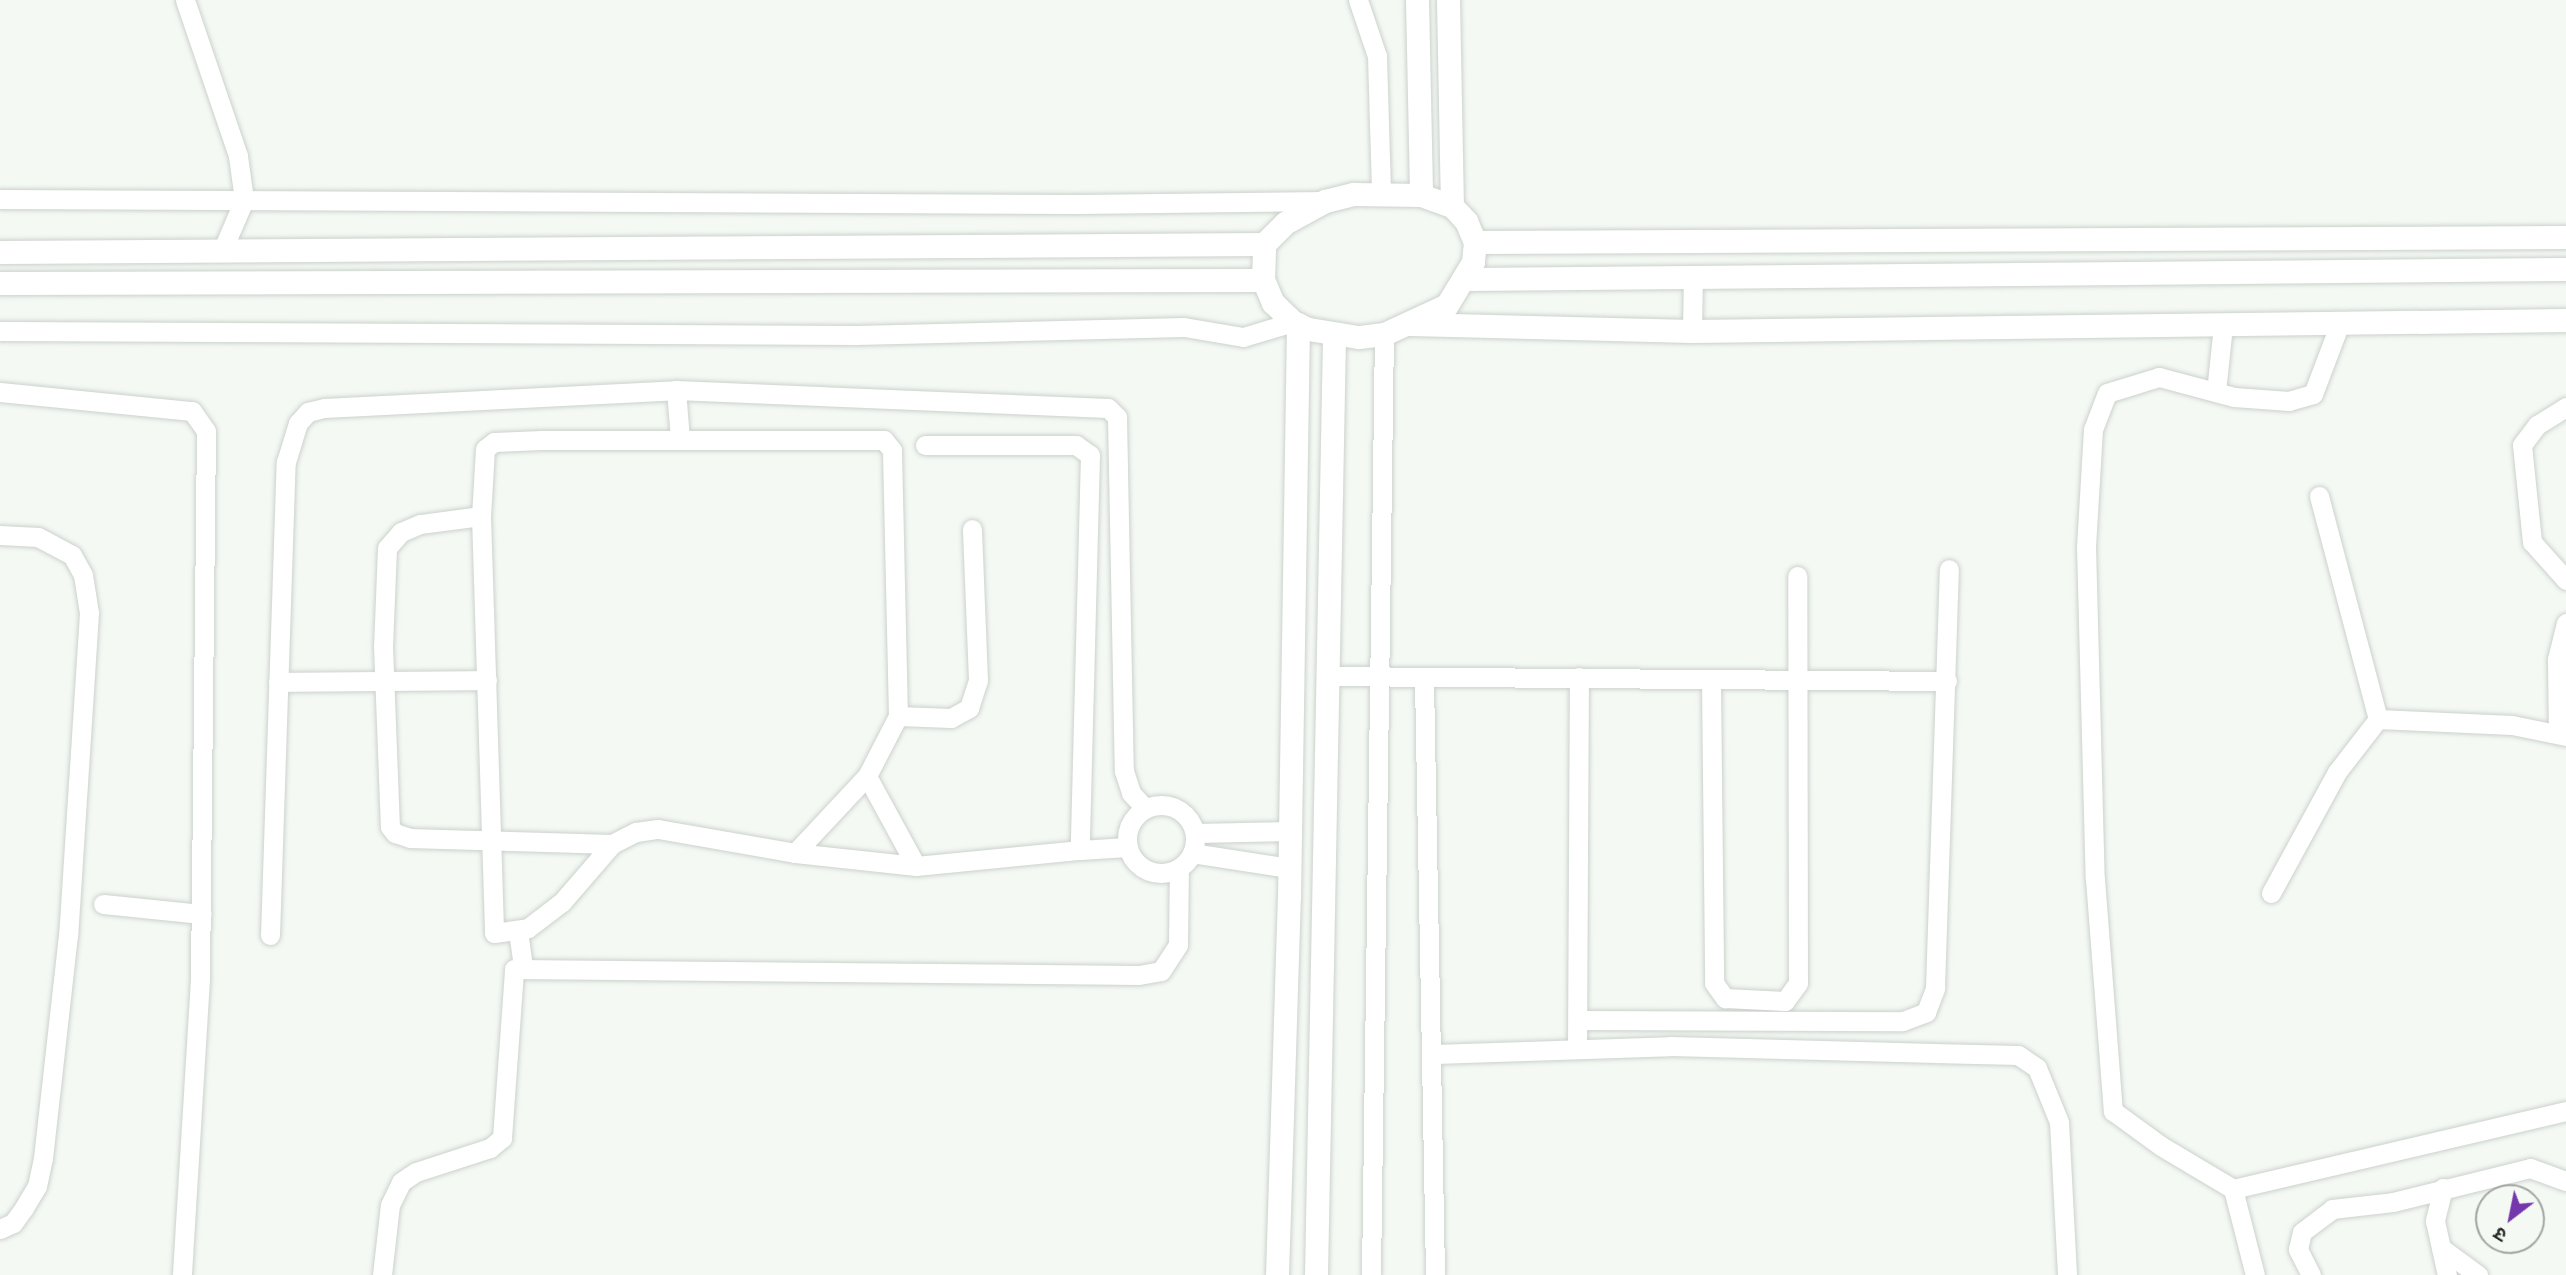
<!DOCTYPE html>
<meta charset="utf-8">
<style>
body{margin:0}
#map{position:relative;width:2566px;height:1275px;overflow:hidden;background:#f4f9f4;font-family:"Public Sans","Noto Sans Devanagari",sans-serif}
div>[style]{position:absolute}
.roads{filter:drop-shadow(0 0 2px #ccd1cc) drop-shadow(0 0 2px #ccd1cc)}
.minor>*{height:19px;margin:-9.5px;padding:0 9.5px;transform-origin:9.5px;border-radius:9.5px;background:#fff}
.minor>.ring{margin:-9.5px;padding:0;box-sizing:content-box;background:none;border:19px solid #fff;border-radius:50%}
.tertiary>*{height:23px;margin:-11.5px;padding:0 11.5px;transform-origin:11.5px;border-radius:11.5px;background:#fff}
span{translate:-50% -50%;white-space:nowrap;text-align:center;line-height:1.15;-webkit-text-stroke:6px #f4f9f4;paint-order:stroke}
.north{position:absolute;left:2475px;top:1184px;width:70px;height:70px;box-sizing:border-box;background:#f4f9f4;border:2px solid #a3a7a3;border-radius:50%;rotate:212deg;font-size:19px;font-weight:700;line-height:28px;text-align:center;color:#2a2c2a}
.north::after{content:'';display:block;margin:auto;width:24px;height:32px;background:#7537ac;clip-path:polygon(50% 0,100% 100%,50% 72%,0 100%)}
</style>
<div id="map">
<div class="roads">
<div class="minor">
<div style="left:185px;top:0;width:165px;rotate:71.2deg"></div>
<div style="left:238px;top:156px;width:44px;rotate:82.2deg"></div>
<div style="left:244px;top:200px;width:56px;rotate:113.3deg"></div>
<div style="left:1358px;top:0;width:59px;rotate:71.3deg"></div>
<div style="left:1377px;top:56px;width:137px;rotate:88.3deg"></div>
<div style="left:0;top:199px;width:1079px;rotate:0.27deg"></div>
<div style="left:1079px;top:204px;width:246px;rotate:-0.7deg"></div>
<div style="left:2340px;top:323px;width:76px;rotate:110.8deg"></div>
<div style="left:2313px;top:394px;width:25px;rotate:164deg"></div>
<div style="left:2289px;top:401px;width:55px;rotate:-175.8deg"></div>
<div style="left:2234px;top:397px;width:78px;rotate:-165.1deg"></div>
<div style="left:2159px;top:377px;width:54px;rotate:162.9deg"></div>
<div style="left:2107px;top:393px;width:39px;rotate:111deg"></div>
<div style="left:2093px;top:429px;width:117px;rotate:93.4deg"></div>
<div style="left:2086px;top:546px;width:333px;rotate:88.5deg"></div>
<div style="left:2095px;top:879px;width:233px;rotate:85.6deg"></div>
<div style="left:2113px;top:1111px;width:59px;rotate:36.1deg"></div>
<div style="left:2161px;top:1146px;width:84px;rotate:30.8deg"></div>
<div style="left:2233px;top:1189px;width:342px;rotate:-13.2deg"></div>
<div style="left:0;top:331px;width:856px;rotate:0.27deg"></div>
<div style="left:856px;top:335px;width:328px;rotate:-1.4deg"></div>
<div style="left:1184px;top:327px;width:60px;rotate:9.6deg"></div>
<div style="left:1243px;top:337px;width:52px;rotate:-16.7deg"></div>
<div style="left:1692px;top:331px;width:55px;rotate:-89deg"></div>
<div style="left:676px;top:390px;width:49px;rotate:85.3deg"></div>
<div style="left:0;top:392px;width:193px;rotate:5.7deg"></div>
<div style="left:192px;top:411px;width:24px;rotate:55deg"></div>
<div style="left:206px;top:431px;width:548px;rotate:90.63deg"></div>
<div style="left:200px;top:979px;width:297px;rotate:93.5deg"></div>
<div style="left:2216px;top:392px;width:67px;rotate:-84deg"></div>
<div style="left:2566px;top:407px;width:34px;rotate:148deg"></div>
<div style="left:2537px;top:425px;width:25px;rotate:127deg"></div>
<div style="left:2522px;top:445px;width:98px;rotate:84.1deg"></div>
<div style="left:2532px;top:542px;width:51px;rotate:48.2deg"></div>
<div style="left:925px;top:445px;width:151px"></div>
<div style="left:1076px;top:445px;width:17px;rotate:36deg"></div>
<div style="left:1090px;top:455px;width:395px;rotate:91.5deg"></div>
<div style="left:1080px;top:850px;width:47px;rotate:-3.7deg"></div>
<div style="left:2319px;top:496px;width:231px;rotate:75.2deg"></div>
<div style="left:481px;top:516px;width:62px;rotate:172.5deg"></div>
<div style="left:420px;top:524px;width:21px;rotate:157deg"></div>
<div style="left:401px;top:532px;width:21px;rotate:131deg"></div>
<div style="left:387px;top:548px;width:98px;rotate:92.3deg"></div>
<div style="left:383px;top:646px;width:181px;rotate:87.8deg"></div>
<div style="left:390px;top:827px;width:8px;rotate:50deg"></div>
<div style="left:395px;top:833px;width:16px;rotate:18deg"></div>
<div style="left:410px;top:838px;width:202px;rotate:1.7deg"></div>
<div style="left:0;top:535px;width:38px;rotate:3deg"></div>
<div style="left:38px;top:537px;width:38px;rotate:28deg"></div>
<div style="left:72px;top:555px;width:23px;rotate:61deg"></div>
<div style="left:83px;top:575px;width:38px;rotate:81deg"></div>
<div style="left:89px;top:613px;width:323px;rotate:93.7deg"></div>
<div style="left:68px;top:935px;width:224px;rotate:96.4deg"></div>
<div style="left:43px;top:1158px;width:29px;rotate:102deg"></div>
<div style="left:37px;top:1186px;width:26px;rotate:121deg"></div>
<div style="left:24px;top:1208px;width:19px;rotate:126deg"></div>
<div style="left:13px;top:1223px;width:14px;rotate:155deg"></div>
<div style="left:1327px;top:676px;width:620px;rotate:0.46deg"></div>
<div style="left:1424px;top:679px;width:596px;rotate:88.94deg"></div>
<div style="left:1711px;top:680px;width:303px;rotate:89.4deg"></div>
<div style="left:1714px;top:983px;width:19px;rotate:54deg"></div>
<div style="left:1725px;top:998px;width:60px;rotate:2.9deg"></div>
<div style="left:1785px;top:1001px;width:22px;rotate:-54deg"></div>
<div style="left:1798px;top:983px;width:407px;rotate:-90.1deg"></div>
<div style="left:278px;top:682px;width:209px;rotate:-0.5deg"></div>
<div style="left:898px;top:716px;width:266px;rotate:-91.3deg"></div>
<div style="left:892px;top:450px;width:13px;rotate:-129deg"></div>
<div style="left:884px;top:440px;width:343px;rotate:180deg"></div>
<div style="left:541px;top:440px;width:47px;rotate:177.6deg"></div>
<div style="left:494px;top:442px;width:11px;rotate:142deg"></div>
<div style="left:485px;top:449px;width:67px;rotate:93.4deg"></div>
<div style="left:481px;top:516px;width:417px;rotate:88.2deg"></div>
<div style="left:494px;top:933px;width:34px;rotate:-8deg"></div>
<div style="left:528px;top:928px;width:43px;rotate:-37.4deg"></div>
<div style="left:562px;top:902px;width:77px;rotate:-49.2deg"></div>
<div style="left:612px;top:844px;width:27px;rotate:-27deg"></div>
<div style="left:636px;top:832px;width:22px;rotate:-8deg"></div>
<div style="left:658px;top:829px;width:139px;rotate:9.9deg"></div>
<div style="left:795px;top:853px;width:122px;rotate:6.1deg"></div>
<div style="left:916px;top:866px;width:165px;rotate:-5.6deg"></div>
<div style="left:2558px;top:734px;width:75px;rotate:-90.8deg"></div>
<div style="left:2557px;top:659px;width:37px;rotate:-76deg"></div>
<div class="ring" style="left:1127px;top:805px;width:49px;height:49px"></div>
<div style="left:1195px;top:833px;width:95px;rotate:-1.2deg"></div>
<div style="left:795px;top:853px;width:105px;rotate:-46.9deg"></div>
<div style="left:1192px;top:853px;width:98px;rotate:8.8deg"></div>
<div style="left:916px;top:866px;width:102px;rotate:-118.6deg"></div>
<div style="left:867px;top:776px;width:68px;rotate:-62.7deg"></div>
<div style="left:898px;top:716px;width:53px;rotate:2.2deg"></div>
<div style="left:951px;top:718px;width:21px;rotate:-29deg"></div>
<div style="left:969px;top:708px;width:29px;rotate:-72deg"></div>
<div style="left:978px;top:680px;width:151px;rotate:-92.3deg"></div>
<div style="left:2271px;top:893px;width:138px;rotate:-61.4deg"></div>
<div style="left:2337px;top:772px;width:67px;rotate:-52.3deg"></div>
<div style="left:2378px;top:719px;width:134px;rotate:2.6deg"></div>
<div style="left:2512px;top:725px;width:55px;rotate:11.5deg"></div>
<div style="left:103px;top:904px;width:99px;rotate:5.8deg"></div>
<div style="left:518px;top:931px;width:36px;rotate:82deg"></div>
<div style="left:270px;top:935px;width:473px;rotate:-88.1deg"></div>
<div style="left:286px;top:462px;width:41px;rotate:-72.9deg"></div>
<div style="left:298px;top:423px;width:15px;rotate:-48deg"></div>
<div style="left:308px;top:412px;width:16px;rotate:-14deg"></div>
<div style="left:324px;top:408px;width:352px;rotate:-2.9deg"></div>
<div style="left:676px;top:390px;width:432px;rotate:2.4deg"></div>
<div style="left:1108px;top:408px;width:13px;rotate:45deg"></div>
<div style="left:1117px;top:417px;width:354px;rotate:88.9deg"></div>
<div style="left:1124px;top:771px;width:23px;rotate:72deg"></div>
<div style="left:1131px;top:793px;width:21px;rotate:47deg"></div>
<div style="left:1580px;top:1020px;width:323px;rotate:0.2deg"></div>
<div style="left:1903px;top:1021px;width:25px;rotate:-21deg"></div>
<div style="left:1926px;top:1012px;width:26px;rotate:-69deg"></div>
<div style="left:1935px;top:988px;width:419px;rotate:-88.1deg"></div>
<div style="left:1577px;top:1048px;width:371px;rotate:-89.7deg"></div>
<div style="left:1434px;top:1054px;width:236px;rotate:-1.9deg"></div>
<div style="left:1670px;top:1046px;width:348px;rotate:1.5deg"></div>
<div style="left:2018px;top:1055px;width:23px;rotate:34deg"></div>
<div style="left:2037px;top:1068px;width:58px;rotate:67.8deg"></div>
<div style="left:2059px;top:1122px;width:153px;rotate:87deg"></div>
<div style="left:2443px;top:1188px;width:34px;rotate:104deg"></div>
<div style="left:2435px;top:1221px;width:55px;rotate:77.5deg"></div>
<div style="left:2233px;top:1189px;width:89px;rotate:75.7deg"></div>
<div style="left:2441px;top:1248px;width:46px;rotate:36.1deg"></div>
<div style="left:382px;top:1275px;width:70px;rotate:-83.5deg"></div>
<div style="left:390px;top:1205px;width:25px;rotate:-64deg"></div>
<div style="left:401px;top:1182px;width:18px;rotate:-34deg"></div>
<div style="left:416px;top:1172px;width:78px;rotate:-18deg"></div>
<div style="left:490px;top:1148px;width:16px;rotate:-40deg"></div>
<div style="left:502px;top:1138px;width:169px;rotate:-85.9deg"></div>
<div style="left:514px;top:969px;width:625px;rotate:0.55deg"></div>
<div style="left:1139px;top:975px;width:22px;rotate:-10deg"></div>
<div style="left:1161px;top:971px;width:31px;rotate:-57deg"></div>
<div style="left:1178px;top:945px;width:77px;rotate:-89.3deg"></div>
<div style="left:1371px;top:1275px;width:941px;rotate:-89.21deg"></div>
<div style="left:2311px;top:1275px;width:29px;rotate:-117deg"></div>
<div style="left:2298px;top:1249px;width:17px;rotate:-77deg"></div>
<div style="left:2302px;top:1232px;width:38px;rotate:-37deg"></div>
<div style="left:2332px;top:1209px;width:61px;rotate:-6.5deg"></div>
<div style="left:2393px;top:1202px;width:141px;rotate:-13.9deg"></div>
<div style="left:2530px;top:1168px;width:38px;rotate:20deg"></div>
</div>
<div class="tertiary">
<div style="left:1417px;top:0;width:195px;rotate:88.8deg"></div>
<div style="left:1448px;top:0;width:206px;rotate:88.9deg"></div>
<div style="left:1354px;top:194px;width:67px;rotate:0.9deg"></div>
<div style="left:1421px;top:195px;width:33px;rotate:20deg"></div>
<div style="left:1452px;top:206px;width:21px;rotate:47deg"></div>
<div style="left:1466px;top:221px;width:23px;rotate:67deg"></div>
<div style="left:1475px;top:242px;width:20px;rotate:96deg"></div>
<div style="left:1473px;top:262px;width:50px;rotate:121.2deg"></div>
<div style="left:1447px;top:305px;width:69px;rotate:155.3deg"></div>
<div style="left:1384px;top:334px;width:26px;rotate:173deg"></div>
<div style="left:1358px;top:337px;width:51px;rotate:-170.9deg"></div>
<div style="left:1308px;top:329px;width:17px;rotate:-155deg"></div>
<div style="left:1293px;top:322px;width:28px;rotate:-136deg"></div>
<div style="left:1273px;top:303px;width:25px;rotate:-113deg"></div>
<div style="left:1263px;top:280px;width:36px;rotate:-88deg"></div>
<div style="left:1264px;top:244px;width:30px;rotate:-45deg"></div>
<div style="left:1285px;top:223px;width:46px;rotate:-28.8deg"></div>
<div style="left:1325px;top:201px;width:30px;rotate:-14deg"></div>
<div style="left:1475px;top:242px;width:1091px;rotate:-0.26deg"></div>
<div style="left:0;top:252px;width:1264px;rotate:-0.36deg"></div>
<div style="left:1467px;top:279px;width:1099px;rotate:-0.52deg"></div>
<div style="left:0;top:283px;width:1263px;rotate:-0.14deg"></div>
<div style="left:1410px;top:324px;width:282px;rotate:1.4deg"></div>
<div style="left:1692px;top:331px;width:874px;rotate:-0.72deg"></div>
<div style="left:1277px;top:1275px;width:377px;rotate:-88.2deg"></div>
<div style="left:1289px;top:898px;width:574px;rotate:-89.1deg"></div>
<div style="left:1316px;top:1275px;width:941px;rotate:-88.9deg"></div>
</div>
</div>
<div class="north">उ</div>
</div>
